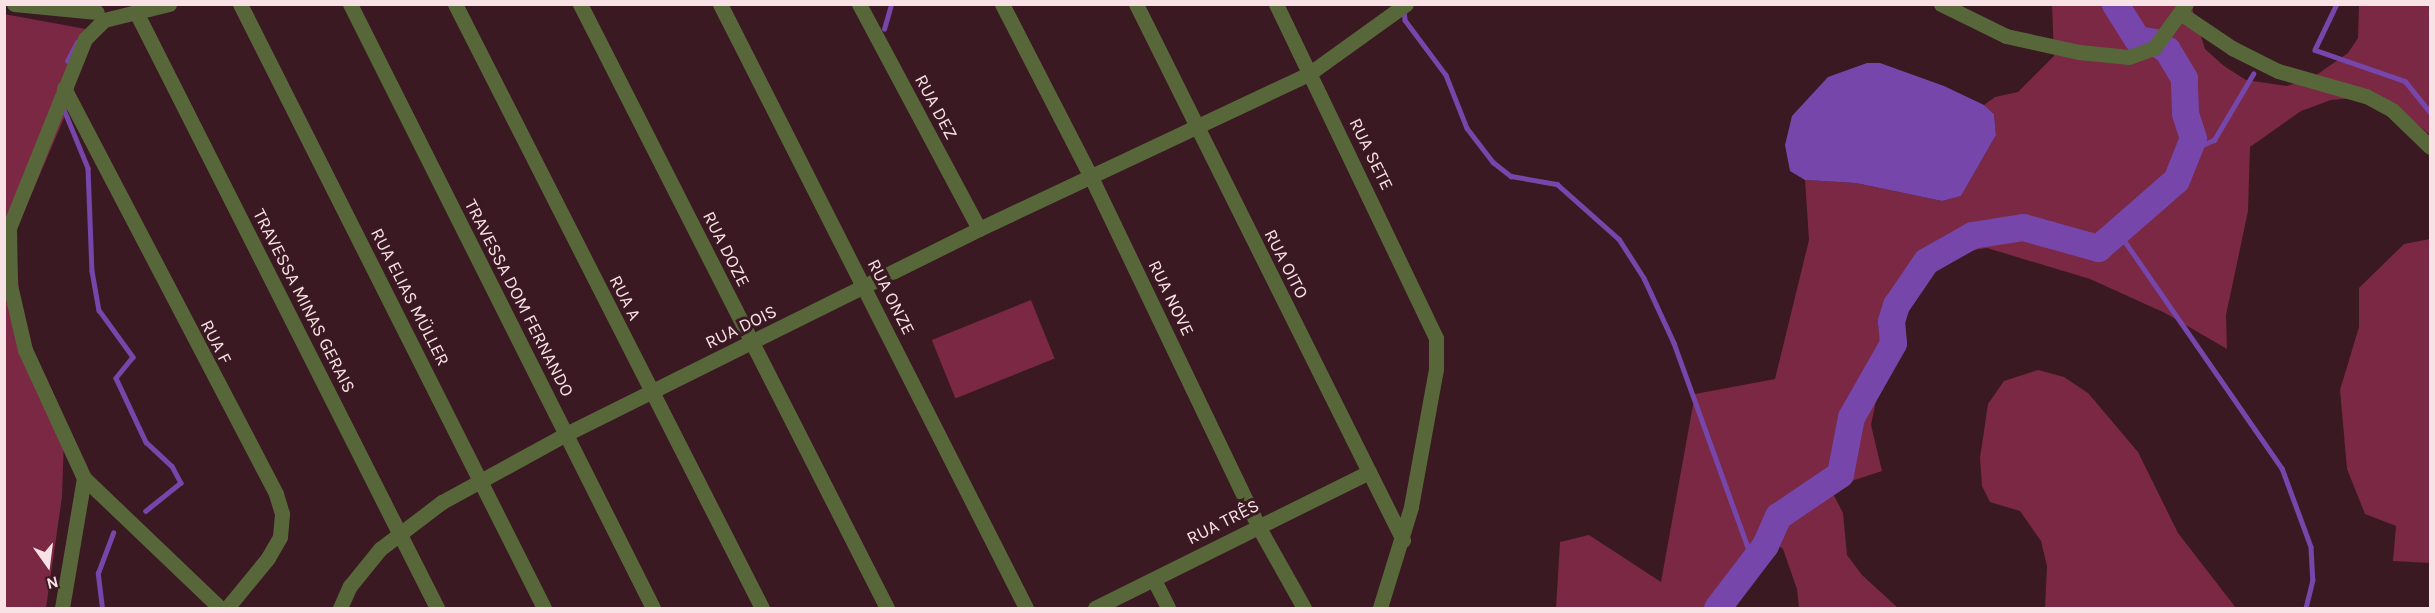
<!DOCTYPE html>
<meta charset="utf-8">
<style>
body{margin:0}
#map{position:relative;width:2435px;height:613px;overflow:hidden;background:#3a1922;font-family:Karla,sans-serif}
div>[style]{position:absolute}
.green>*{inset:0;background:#7a2843;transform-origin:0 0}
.water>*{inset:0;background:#7746aa}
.stream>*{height:4.5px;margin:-2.25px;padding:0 2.25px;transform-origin:2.25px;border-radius:2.25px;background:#7746aa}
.river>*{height:27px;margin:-13.5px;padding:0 13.5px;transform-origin:13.5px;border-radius:13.5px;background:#7746aa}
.minor>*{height:15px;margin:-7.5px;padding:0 7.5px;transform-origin:7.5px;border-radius:7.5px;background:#586739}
span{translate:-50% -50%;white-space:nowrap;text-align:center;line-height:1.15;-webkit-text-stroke:6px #3a1922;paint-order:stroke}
.street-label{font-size:18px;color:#f9e2e6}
.frame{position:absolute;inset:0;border:6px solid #f9e2e6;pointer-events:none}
.north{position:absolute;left:18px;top:535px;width:60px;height:60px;-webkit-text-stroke:4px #3a1922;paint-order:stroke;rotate:166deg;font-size:16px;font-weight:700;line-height:24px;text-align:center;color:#f9e2e6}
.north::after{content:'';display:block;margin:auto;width:21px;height:27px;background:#f9e2e6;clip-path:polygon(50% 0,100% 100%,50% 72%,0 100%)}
</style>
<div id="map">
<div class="green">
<div style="clip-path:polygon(2052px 5px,2191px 5px,2205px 49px,2224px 66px,2246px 80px,2287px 86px,2312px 78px,2348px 53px,2358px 38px,2359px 5px,2430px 5px,2430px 135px,2411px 119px,2364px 97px,2331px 100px,2301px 111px,2250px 147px,2248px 211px,2226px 315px,2227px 349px,2165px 313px,2090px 279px,1987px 248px,1924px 258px,1889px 339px,1871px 425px,1882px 471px,1830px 488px,1843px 513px,1847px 555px,1862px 575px,1898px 608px,1799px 608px,1797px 589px,1783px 549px,1761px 533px,1710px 608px,1556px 608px,1560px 542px,1589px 535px,1661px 582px,1695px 394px,1775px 379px,1809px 240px,1805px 180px,1856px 183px,1942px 201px,1961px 196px,1996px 135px,1994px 114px,1984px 105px,1995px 97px,2018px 92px,2054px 56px)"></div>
<div style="clip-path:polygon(4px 14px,91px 30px,67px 111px,15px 233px,22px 336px,64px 437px,62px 497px,46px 608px,5px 608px)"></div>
<div style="clip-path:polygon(2430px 239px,2430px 563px,2393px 561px,2396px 526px,2365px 514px,2347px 469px,2340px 390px,2359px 327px,2359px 288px,2404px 244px)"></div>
<div style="left:1031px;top:300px;width:63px;height:107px;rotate:68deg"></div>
<div style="clip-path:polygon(2038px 370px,2064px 377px,2088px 393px,2138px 452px,2178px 533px,2236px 608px,2045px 608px,2047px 566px,2041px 541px,2020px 511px,1990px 502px,1982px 486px,1980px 458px,1988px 404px,2004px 381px)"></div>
</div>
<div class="water">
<div style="clip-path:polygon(1867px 63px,1880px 63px,1944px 86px,1984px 105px,1994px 114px,1996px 135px,1961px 196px,1942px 201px,1856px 183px,1805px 180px,1790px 171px,1785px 145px,1792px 116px,1828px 77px)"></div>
</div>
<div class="stream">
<div style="left:2337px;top:4px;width:51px;rotate:115.6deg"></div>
<div style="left:2315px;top:50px;width:95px;rotate:19deg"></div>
<div style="left:2405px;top:81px;width:40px;rotate:51deg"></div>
<div style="left:1404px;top:10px;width:10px;rotate:84deg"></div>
<div style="left:1405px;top:20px;width:69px;rotate:53.3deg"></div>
<div style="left:1446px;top:75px;width:57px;rotate:68.4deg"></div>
<div style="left:1467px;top:128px;width:43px;rotate:52.6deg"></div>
<div style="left:1493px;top:162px;width:23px;rotate:38deg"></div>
<div style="left:1511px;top:176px;width:47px;rotate:9.9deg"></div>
<div style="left:1557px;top:184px;width:83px;rotate:41.6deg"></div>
<div style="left:1619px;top:239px;width:46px;rotate:57.3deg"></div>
<div style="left:1644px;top:278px;width:72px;rotate:65.2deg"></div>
<div style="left:1674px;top:343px;width:232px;rotate:70.1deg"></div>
<div style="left:884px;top:29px;width:26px;rotate:-74deg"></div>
<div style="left:67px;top:61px;width:21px;rotate:-62deg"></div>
<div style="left:63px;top:107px;width:66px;rotate:67.7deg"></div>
<div style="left:88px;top:168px;width:103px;rotate:87.8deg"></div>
<div style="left:92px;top:271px;width:40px;rotate:80deg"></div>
<div style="left:99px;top:310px;width:58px;rotate:54.1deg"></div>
<div style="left:133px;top:357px;width:27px;rotate:129deg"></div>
<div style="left:116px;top:378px;width:71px;rotate:64.9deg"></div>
<div style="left:146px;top:442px;width:35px;rotate:43deg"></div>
<div style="left:172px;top:466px;width:19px;rotate:62deg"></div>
<div style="left:181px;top:483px;width:45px;rotate:141.3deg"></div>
<div style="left:2187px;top:152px;width:30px;rotate:-24deg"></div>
<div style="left:2214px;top:140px;width:77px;rotate:-59.4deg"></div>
<div style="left:2117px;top:230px;width:290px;rotate:55.3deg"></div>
<div style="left:2282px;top:468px;width:84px;rotate:69.8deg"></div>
<div style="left:2311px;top:547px;width:33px;rotate:87deg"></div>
<div style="left:2313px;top:580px;width:29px;rotate:104deg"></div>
<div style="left:102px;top:608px;width:35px;rotate:-97deg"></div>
<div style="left:98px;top:573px;width:43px;rotate:-69.4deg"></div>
</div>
<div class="river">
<div style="left:1717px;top:608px;width:79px;rotate:-52.7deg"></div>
<div style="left:1765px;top:545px;width:32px;rotate:-66deg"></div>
<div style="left:1778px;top:516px;width:75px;rotate:-34.1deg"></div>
<div style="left:1840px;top:474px;width:58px;rotate:-79.1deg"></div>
<div style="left:1851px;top:417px;width:85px;rotate:-60.4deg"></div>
<div style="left:1893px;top:343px;width:22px;rotate:-95deg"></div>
<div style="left:1891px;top:321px;width:17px;rotate:-73deg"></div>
<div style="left:1896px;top:305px;width:53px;rotate:-55.7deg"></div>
<div style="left:1926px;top:261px;width:53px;rotate:-29.5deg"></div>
<div style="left:1972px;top:235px;width:52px;rotate:-8.9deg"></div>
<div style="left:2023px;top:227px;width:78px;rotate:15.6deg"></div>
<div style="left:2098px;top:248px;width:103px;rotate:-41.1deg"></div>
<div style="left:2176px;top:180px;width:45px;rotate:-68deg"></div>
<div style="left:2193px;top:138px;width:26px;rotate:-108deg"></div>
<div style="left:2185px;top:113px;width:35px;rotate:-92deg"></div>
<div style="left:2184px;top:78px;width:33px;rotate:-121deg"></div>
<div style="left:2167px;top:50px;width:14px;rotate:-146deg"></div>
<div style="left:2155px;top:42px;width:18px;rotate:-171deg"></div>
<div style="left:2137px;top:39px;width:41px;rotate:-122.2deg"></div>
</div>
<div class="minor">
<div style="left:14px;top:4px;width:83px;rotate:5.5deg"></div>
<div style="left:240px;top:4px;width:676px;rotate:63.28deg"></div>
<div style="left:350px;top:4px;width:676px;rotate:63.36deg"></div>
<div style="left:455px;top:4px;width:678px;rotate:63.06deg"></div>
<div style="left:580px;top:4px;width:678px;rotate:63.06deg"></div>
<div style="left:720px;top:4px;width:677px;rotate:63.13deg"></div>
<div style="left:859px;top:4px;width:255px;rotate:61.9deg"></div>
<div style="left:1002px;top:4px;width:195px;rotate:62.8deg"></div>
<div style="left:1091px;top:177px;width:387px;rotate:64.4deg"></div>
<div style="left:1258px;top:526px;width:94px;rotate:60.7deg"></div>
<div style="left:1136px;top:4px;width:599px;rotate:63.52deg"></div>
<div style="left:1276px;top:4px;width:370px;rotate:64.4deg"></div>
<div style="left:1436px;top:338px;width:31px;rotate:90deg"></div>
<div style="left:1436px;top:369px;width:140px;rotate:100.3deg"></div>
<div style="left:1411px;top:507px;width:106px;rotate:107.1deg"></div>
<div style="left:1941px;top:4px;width:72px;rotate:26.2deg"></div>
<div style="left:2006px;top:36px;width:75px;rotate:12.4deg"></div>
<div style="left:2079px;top:52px;width:50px;rotate:5.7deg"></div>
<div style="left:2129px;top:57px;width:27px;rotate:-20deg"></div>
<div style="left:2154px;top:48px;width:54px;rotate:-54deg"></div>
<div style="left:136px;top:12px;width:668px;rotate:63.2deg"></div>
<div style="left:2180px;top:13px;width:63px;rotate:33.9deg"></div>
<div style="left:2232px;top:48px;width:51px;rotate:26.6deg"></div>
<div style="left:2278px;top:71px;width:91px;rotate:15.9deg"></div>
<div style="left:2366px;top:96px;width:30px;rotate:28deg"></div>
<div style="left:2392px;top:110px;width:53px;rotate:44.2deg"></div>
<div style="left:64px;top:88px;width:458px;rotate:62.4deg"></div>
<div style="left:276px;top:494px;width:21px;rotate:73deg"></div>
<div style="left:282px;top:514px;width:23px;rotate:95deg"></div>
<div style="left:280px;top:537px;width:24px;rotate:120deg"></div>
<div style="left:268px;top:558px;width:65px;rotate:129.4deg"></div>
<div style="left:84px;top:478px;width:188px;rotate:43.7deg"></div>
<div style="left:1154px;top:580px;width:31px;rotate:63deg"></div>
<div style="left:62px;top:608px;width:132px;rotate:-80.4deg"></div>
<div style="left:84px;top:478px;width:141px;rotate:-114.7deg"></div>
<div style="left:25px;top:350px;width:67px;rotate:-103deg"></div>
<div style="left:10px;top:285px;width:57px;rotate:-91deg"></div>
<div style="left:9px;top:228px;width:204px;rotate:-68.1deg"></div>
<div style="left:85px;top:39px;width:27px;rotate:-45deg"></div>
<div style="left:104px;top:20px;width:67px;rotate:-13.8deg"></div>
<div style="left:340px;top:608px;width:24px;rotate:-66deg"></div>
<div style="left:350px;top:586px;width:48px;rotate:-51deg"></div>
<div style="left:380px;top:549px;width:78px;rotate:-37.2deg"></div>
<div style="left:442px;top:502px;width:141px;rotate:-28.7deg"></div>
<div style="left:566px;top:434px;width:461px;rotate:-26.4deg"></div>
<div style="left:979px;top:229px;width:366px;rotate:-25.2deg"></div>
<div style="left:1310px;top:73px;width:118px;rotate:-35.7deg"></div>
<div style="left:1095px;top:608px;width:306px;rotate:-26.4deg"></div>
</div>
<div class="street-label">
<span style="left:936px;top:107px;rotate:62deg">RUA DEZ</span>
<span style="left:1371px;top:154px;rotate:64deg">RUA SETE</span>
<span style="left:726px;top:249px;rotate:63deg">RUA DOZE</span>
<span style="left:1286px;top:264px;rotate:63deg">RUA OITO</span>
<span style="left:410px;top:297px;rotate:63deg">RUA ELIAS MÜLLER</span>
<span style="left:891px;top:297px;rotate:63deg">RUA ONZE</span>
<span style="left:519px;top:298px;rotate:63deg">TRAVESSA DOM FERNANDO</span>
<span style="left:625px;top:298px;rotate:63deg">RUA A</span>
<span style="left:1171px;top:298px;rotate:64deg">RUA NOVE</span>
<span style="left:304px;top:301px;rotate:63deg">TRAVESSA MINAS GERAIS</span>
<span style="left:741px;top:327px;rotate:-26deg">RUA DOIS</span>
<span style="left:216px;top:342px;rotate:63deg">RUA F</span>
<span style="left:1223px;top:522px;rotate:-27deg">RUA TRÊS</span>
</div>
<div class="frame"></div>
<div class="north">N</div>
</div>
